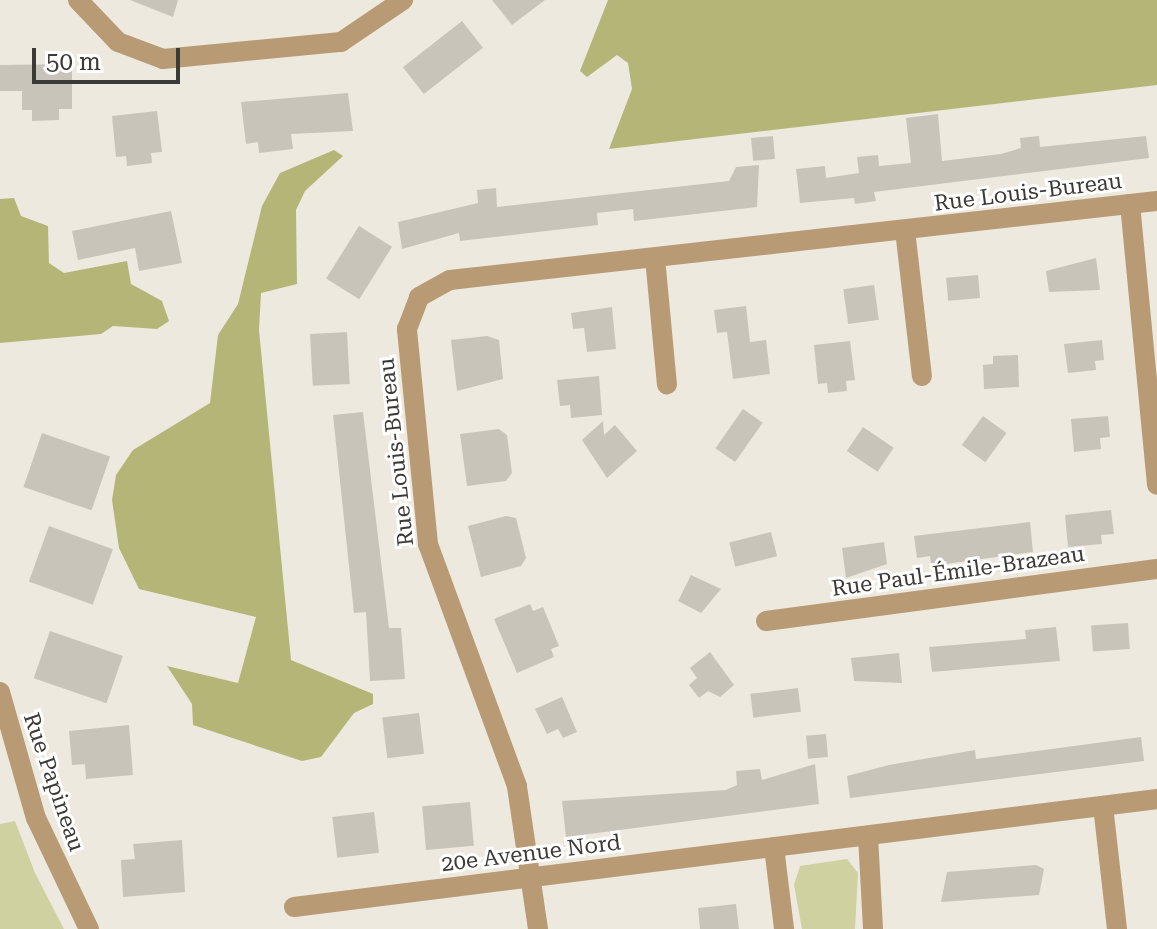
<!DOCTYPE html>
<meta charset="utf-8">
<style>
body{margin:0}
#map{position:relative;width:1157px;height:929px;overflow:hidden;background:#eee9df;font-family:"Roboto Serif",serif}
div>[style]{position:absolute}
.green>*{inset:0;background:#cfd1a1}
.forest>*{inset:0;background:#b4b678}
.building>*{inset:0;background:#c9c4ba;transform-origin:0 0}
.minor>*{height:20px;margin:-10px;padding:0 10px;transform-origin:10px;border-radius:10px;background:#b89b74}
.tertiary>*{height:20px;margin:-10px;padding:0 10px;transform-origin:10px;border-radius:10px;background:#b89b74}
span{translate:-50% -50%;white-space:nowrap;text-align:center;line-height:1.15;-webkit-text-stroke:6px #fff;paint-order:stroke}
.street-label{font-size:22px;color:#3c3a37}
.scale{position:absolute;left:32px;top:48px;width:148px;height:36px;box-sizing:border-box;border:4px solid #3c3a37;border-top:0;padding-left:10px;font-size:24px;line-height:28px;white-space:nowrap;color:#3c3a37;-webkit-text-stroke:6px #fff;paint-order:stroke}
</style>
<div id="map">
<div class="green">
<div style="clip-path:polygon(15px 821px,35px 873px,64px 929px,0 929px,0 824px)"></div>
<div style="clip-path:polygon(847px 859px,858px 873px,855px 929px,802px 929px,794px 885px,800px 866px)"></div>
</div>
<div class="forest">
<div style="clip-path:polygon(608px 0,1157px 0,1157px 85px,609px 149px,632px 89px,628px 63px,617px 55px,587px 77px,580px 71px)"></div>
<div style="clip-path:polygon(334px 150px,343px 156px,305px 191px,296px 210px,297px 284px,261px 293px,259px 330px,291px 660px,373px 694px,373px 704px,354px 713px,321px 757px,302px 761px,193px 725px,192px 704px,167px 666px,238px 683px,256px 617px,139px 589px,119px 548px,112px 500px,116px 475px,133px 450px,210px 403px,218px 335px,238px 304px,262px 206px,280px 173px)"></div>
<div style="clip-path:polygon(14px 198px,21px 216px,48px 226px,49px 263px,64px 273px,127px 261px,131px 284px,162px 301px,169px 321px,157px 329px,113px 326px,101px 334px,0 343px,0 199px)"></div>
</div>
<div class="building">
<div style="clip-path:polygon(130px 0,178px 0,173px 17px)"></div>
<div style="clip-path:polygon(492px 0,545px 0,512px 25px)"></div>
<div style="left:462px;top:21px;width:34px;height:75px;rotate:52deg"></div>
<div style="clip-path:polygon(72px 64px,72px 109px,59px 109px,59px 120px,32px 121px,32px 110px,22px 110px,22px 91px,0 91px,0 65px)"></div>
<div style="clip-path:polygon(348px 93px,353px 131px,291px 134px,293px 149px,259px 153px,258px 142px,246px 144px,241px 102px)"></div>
<div style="clip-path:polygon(157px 111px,162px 152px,151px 153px,152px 163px,127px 166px,126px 156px,116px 157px,112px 116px)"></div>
<div style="clip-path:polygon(938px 114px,942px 161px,1001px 154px,1021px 148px,1020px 138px,1039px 136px,1040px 147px,1146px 136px,1149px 158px,874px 192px,876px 201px,855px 204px,854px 198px,800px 203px,796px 169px,825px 166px,826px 178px,859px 173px,857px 157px,878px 155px,879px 166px,911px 163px,906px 118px)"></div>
<div style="left:773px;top:136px;width:23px;height:22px;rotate:85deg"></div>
<div style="clip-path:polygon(759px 165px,757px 207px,634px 221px,633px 209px,597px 213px,598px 225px,460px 241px,459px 233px,402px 249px,398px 222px,478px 203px,477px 190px,496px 188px,497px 207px,729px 181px,736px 167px)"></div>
<div style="clip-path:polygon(171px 211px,182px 263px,139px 271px,135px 248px,78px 260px,72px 231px)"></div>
<div style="left:359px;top:226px;width:39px;height:62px;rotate:32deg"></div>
<div style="clip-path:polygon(1096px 258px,1100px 290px,1049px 292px,1046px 271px)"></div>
<div style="left:978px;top:275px;width:23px;height:32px;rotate:85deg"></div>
<div style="left:874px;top:285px;width:35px;height:31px;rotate:82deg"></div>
<div style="clip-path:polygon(746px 306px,750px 342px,766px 340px,770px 374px,733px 379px,727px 332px,717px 333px,714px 310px)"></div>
<div style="clip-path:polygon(612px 307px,616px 349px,587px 352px,584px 328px,573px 329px,571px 313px)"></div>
<div style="left:347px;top:332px;width:52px;height:37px;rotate:87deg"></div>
<div style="clip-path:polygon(487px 336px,499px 340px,503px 379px,457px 391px,451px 340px)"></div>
<div style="clip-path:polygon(1102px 340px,1104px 360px,1095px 361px,1096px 370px,1068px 373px,1064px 344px)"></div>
<div style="clip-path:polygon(850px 341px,855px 380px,846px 381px,847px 391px,828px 393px,827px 383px,818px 384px,814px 345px)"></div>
<div style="clip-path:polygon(1018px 355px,1019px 387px,984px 389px,983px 365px,993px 364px,993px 356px)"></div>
<div style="clip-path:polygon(599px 376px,602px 415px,571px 418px,570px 405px,560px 406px,557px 380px)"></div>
<div style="left:743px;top:409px;width:24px;height:48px;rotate:35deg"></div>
<div style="clip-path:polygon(363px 412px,389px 628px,401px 628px,405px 679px,370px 681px,366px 612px,354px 613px,333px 415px)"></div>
<div style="left:983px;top:416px;width:29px;height:36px;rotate:36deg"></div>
<div style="clip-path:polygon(1108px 416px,1110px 437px,1100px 438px,1101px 449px,1074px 452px,1071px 419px)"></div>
<div style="clip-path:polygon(603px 421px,604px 435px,615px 425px,637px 451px,607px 478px,582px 440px)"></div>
<div style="left:863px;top:427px;width:37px;height:29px;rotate:34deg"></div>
<div style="clip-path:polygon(499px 429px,507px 435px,512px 473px,506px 481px,467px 486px,460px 434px)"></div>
<div style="left:42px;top:433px;width:72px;height:57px;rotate:19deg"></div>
<div style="clip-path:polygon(1111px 510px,1114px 534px,1101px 535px,1102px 544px,1068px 547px,1065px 515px)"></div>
<div style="clip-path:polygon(506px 516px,516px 518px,526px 558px,521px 566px,481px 577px,468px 526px)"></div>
<div style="clip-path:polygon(1030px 522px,1033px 552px,931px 566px,930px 556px,917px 558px,914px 536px)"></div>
<div style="left:49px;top:526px;width:68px;height:59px;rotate:20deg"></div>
<div style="left:771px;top:532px;width:25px;height:43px;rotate:76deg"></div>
<div style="clip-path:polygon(884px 542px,887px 564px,846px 578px,842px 548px)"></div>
<div style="clip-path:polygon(691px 575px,721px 589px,701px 613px,678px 601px)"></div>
<div style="clip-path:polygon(530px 604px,533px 611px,543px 607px,559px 646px,551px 649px,554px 657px,517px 673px,494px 619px)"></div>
<div style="left:1128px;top:623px;width:26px;height:37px;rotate:86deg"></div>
<div style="clip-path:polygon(1056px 627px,1060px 661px,932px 672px,929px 647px,1026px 639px,1025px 630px)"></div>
<div style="left:50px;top:631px;width:77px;height:50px;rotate:19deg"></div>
<div style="clip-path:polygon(710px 652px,734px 685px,720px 697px,708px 691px,699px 698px,689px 685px,697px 678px,690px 668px)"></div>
<div style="clip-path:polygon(899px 653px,902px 683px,854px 681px,851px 658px)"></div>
<div style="left:798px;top:688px;width:24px;height:48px;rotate:83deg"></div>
<div style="clip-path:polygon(562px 697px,577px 732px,563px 738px,558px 729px,547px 734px,535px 709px)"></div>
<div style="left:419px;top:713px;width:41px;height:37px;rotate:83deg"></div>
<div style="clip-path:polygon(129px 725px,133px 775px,86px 779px,85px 764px,72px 765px,69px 731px)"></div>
<div style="left:826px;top:734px;width:23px;height:20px;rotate:85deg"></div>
<div style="clip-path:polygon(1141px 737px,1144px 761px,850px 798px,847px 776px,889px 765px,975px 750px,976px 759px)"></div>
<div style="clip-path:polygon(815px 764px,819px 804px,566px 837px,562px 801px,726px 790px,737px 785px,736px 771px,760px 769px,762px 780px)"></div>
<div style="left:470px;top:802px;width:44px;height:48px;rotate:85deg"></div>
<div style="left:374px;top:812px;width:41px;height:42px;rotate:83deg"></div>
<div style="clip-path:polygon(182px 840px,185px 892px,123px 897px,121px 860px,135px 859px,133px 844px)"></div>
<div style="clip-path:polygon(1036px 865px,1044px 869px,1039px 895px,941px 902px,947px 872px)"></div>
<div style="clip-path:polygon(736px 904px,739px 929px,700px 929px,698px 908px)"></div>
</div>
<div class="minor">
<div style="left:78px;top:0;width:58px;rotate:46.4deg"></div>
<div style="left:118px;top:42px;width:48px;rotate:20.7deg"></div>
<div style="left:163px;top:59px;width:179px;rotate:-5.5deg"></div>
<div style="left:341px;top:42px;width:75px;rotate:-34.1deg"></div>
<div style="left:1130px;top:204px;width:282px;rotate:84.5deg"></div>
<div style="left:905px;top:230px;width:147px;rotate:83.4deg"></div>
<div style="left:655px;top:258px;width:127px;rotate:84.6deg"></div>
<div style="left:766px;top:621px;width:394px;rotate:-7.6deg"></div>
<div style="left:1103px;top:806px;width:124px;rotate:83.5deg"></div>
<div style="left:868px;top:836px;width:93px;rotate:86.9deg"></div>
<div style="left:774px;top:847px;width:83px;rotate:83deg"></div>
<div style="left:294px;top:907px;width:870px;rotate:-7.13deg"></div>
<div style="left:538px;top:929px;width:145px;rotate:-98.4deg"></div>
<div style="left:517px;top:786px;width:258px;rotate:-110.2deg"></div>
<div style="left:428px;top:544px;width:216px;rotate:-95.6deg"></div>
<div style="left:407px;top:329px;width:34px;rotate:-69deg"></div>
<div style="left:419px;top:297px;width:35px;rotate:-29deg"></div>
<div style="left:450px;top:280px;width:711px;rotate:-6.38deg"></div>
</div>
<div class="tertiary">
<div style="left:0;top:692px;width:131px;rotate:74.1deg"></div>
<div style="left:36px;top:818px;width:123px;rotate:64.5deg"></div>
</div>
<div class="street-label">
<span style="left:1028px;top:192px;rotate:-7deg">Rue Louis-Bureau</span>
<span style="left:396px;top:452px;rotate:-96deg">Rue Louis-Bureau</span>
<span style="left:958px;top:571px;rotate:-8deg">Rue Paul-Émile-Brazeau</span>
<span style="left:54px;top:782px;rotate:71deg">Rue Papineau</span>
<span style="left:531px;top:853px;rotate:-7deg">20e Avenue Nord</span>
</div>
<div class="scale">50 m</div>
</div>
